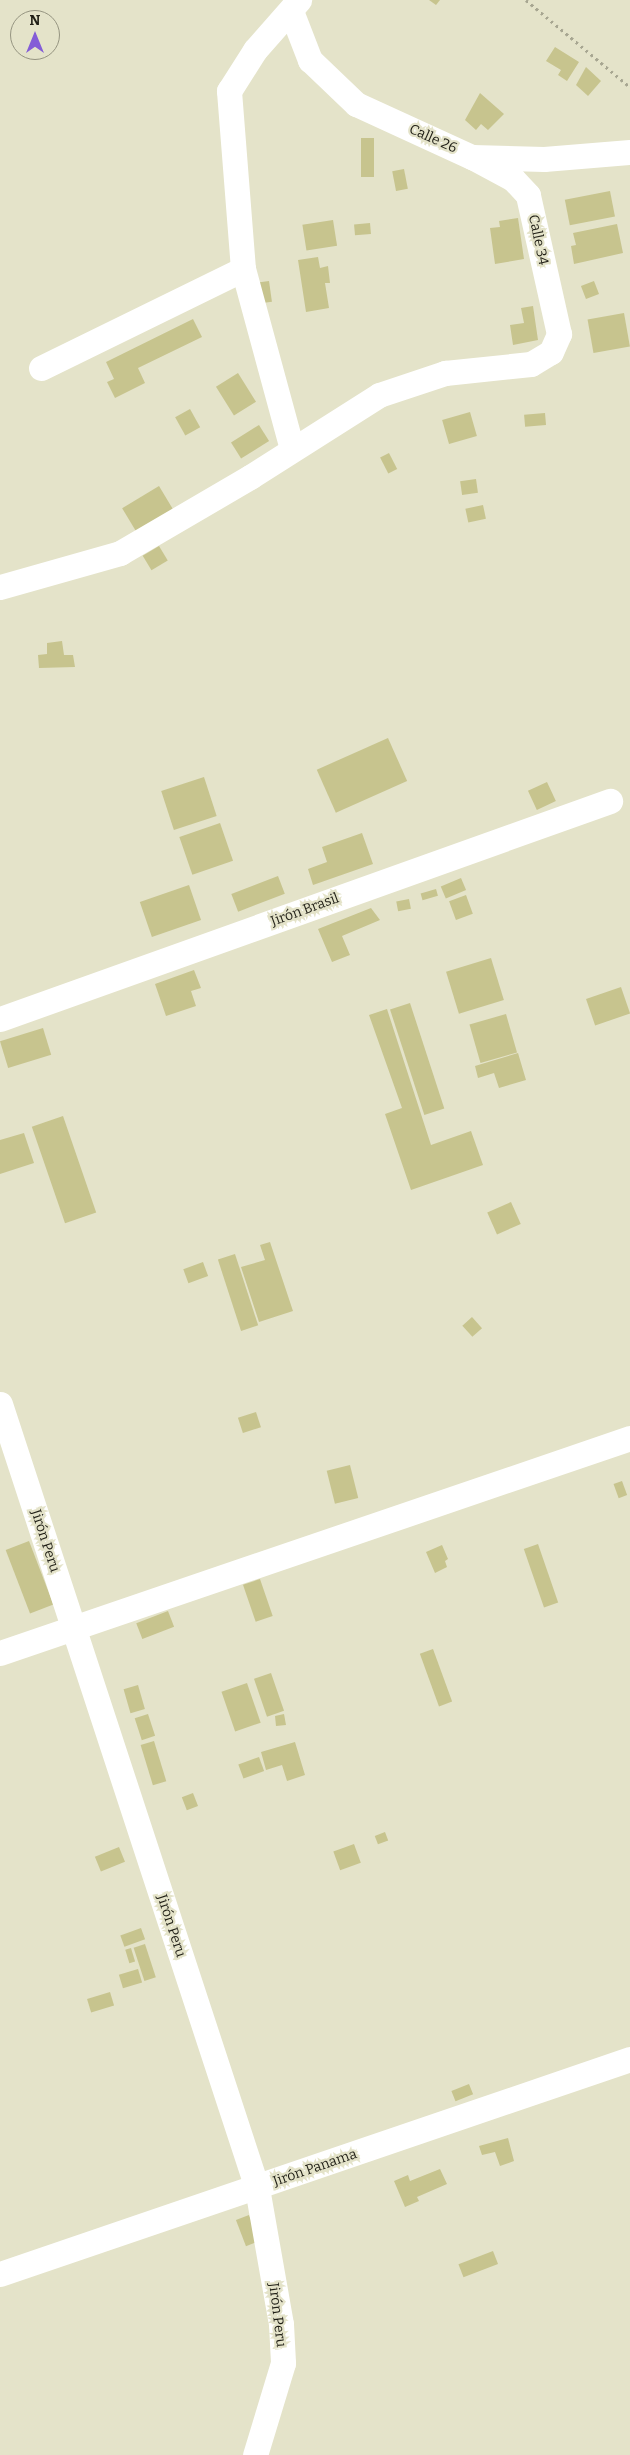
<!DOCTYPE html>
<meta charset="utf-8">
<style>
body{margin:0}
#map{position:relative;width:630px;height:2455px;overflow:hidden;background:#e4e3c9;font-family:Bitter,serif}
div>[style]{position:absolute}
.building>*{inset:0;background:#c7c48e;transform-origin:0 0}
.path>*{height:3px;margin-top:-1.5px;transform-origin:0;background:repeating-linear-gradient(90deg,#a7a691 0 2.5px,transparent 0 6.5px)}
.minor>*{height:25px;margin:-12.5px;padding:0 12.5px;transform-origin:12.5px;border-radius:12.5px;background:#fff}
span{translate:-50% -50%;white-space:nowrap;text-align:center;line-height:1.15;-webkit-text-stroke:4.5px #e4e3c9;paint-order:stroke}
.street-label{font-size:14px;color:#201f16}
.north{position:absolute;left:10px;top:10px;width:50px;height:50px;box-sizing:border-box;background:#e4e3c9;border:1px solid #969581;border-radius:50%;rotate:0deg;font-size:14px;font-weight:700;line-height:20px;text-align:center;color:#201f16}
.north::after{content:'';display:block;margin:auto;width:18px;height:22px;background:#845dd7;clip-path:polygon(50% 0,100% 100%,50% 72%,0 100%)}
</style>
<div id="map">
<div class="building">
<div style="clip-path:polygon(429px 0,440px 0,436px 5px)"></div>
<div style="clip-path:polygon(555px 47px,579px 62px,567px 81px,558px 75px,561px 70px,546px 61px)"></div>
<div style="clip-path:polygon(586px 67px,601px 81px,588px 96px,576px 85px)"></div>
<div style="clip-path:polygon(480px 93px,504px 114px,488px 130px,481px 124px,476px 130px,465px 120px)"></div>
<div style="left:361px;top:138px;width:13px;height:39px"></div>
<div style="left:404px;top:169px;width:20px;height:12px;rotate:79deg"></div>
<div style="left:610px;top:191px;width:26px;height:46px;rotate:79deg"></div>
<div style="clip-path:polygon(518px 218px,524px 259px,495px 264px,490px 228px,500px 227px,499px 221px)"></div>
<div style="left:333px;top:220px;width:26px;height:31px;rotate:81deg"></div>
<div style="left:370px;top:223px;width:11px;height:16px;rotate:85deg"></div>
<div style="clip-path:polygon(617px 224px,623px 253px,574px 264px,571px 246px,576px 245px,573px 233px)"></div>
<div style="clip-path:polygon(318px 257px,320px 268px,328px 266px,330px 283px,325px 283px,329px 308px,306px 312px,298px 260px)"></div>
<div style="left:269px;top:281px;width:21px;height:13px;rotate:82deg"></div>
<div style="left:594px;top:281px;width:14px;height:14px;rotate:69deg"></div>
<div style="clip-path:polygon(533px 306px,538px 340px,513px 345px,510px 325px,524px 323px,521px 308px)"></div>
<div style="left:624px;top:313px;width:34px;height:37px;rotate:80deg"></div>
<div style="clip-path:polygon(193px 319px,202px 337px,138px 368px,145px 383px,115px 398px,107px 382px,114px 379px,106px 362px)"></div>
<div style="left:238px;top:373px;width:34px;height:26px;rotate:58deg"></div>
<div style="left:190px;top:409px;width:21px;height:17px;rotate:61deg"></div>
<div style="left:470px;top:412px;width:25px;height:29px;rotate:74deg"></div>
<div style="left:545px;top:413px;width:12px;height:21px;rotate:85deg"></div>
<div style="left:259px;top:425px;width:19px;height:33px;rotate:58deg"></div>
<div style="left:389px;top:453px;width:18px;height:10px;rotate:63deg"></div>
<div style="left:476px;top:479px;width:14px;height:16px;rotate:82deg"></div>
<div style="left:159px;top:486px;width:29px;height:43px;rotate:59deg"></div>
<div style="left:483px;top:505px;width:14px;height:18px;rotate:78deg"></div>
<div style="left:159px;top:546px;width:17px;height:19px;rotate:59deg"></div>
<div style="clip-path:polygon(62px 641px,64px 655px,73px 655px,75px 667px,39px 668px,38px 655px,47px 654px,47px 643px)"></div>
<div style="left:388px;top:738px;width:47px;height:78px;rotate:66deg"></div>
<div style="left:204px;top:777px;width:41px;height:45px;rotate:72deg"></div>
<div style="left:547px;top:782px;width:21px;height:21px;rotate:65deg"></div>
<div style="left:220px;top:823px;width:40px;height:43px;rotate:71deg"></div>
<div style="clip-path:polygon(362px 833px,373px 864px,313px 885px,308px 869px,327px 862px,322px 847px)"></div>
<div style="left:278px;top:876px;width:19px;height:50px;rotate:69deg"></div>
<div style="left:461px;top:878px;width:13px;height:22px;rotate:67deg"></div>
<div style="left:189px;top:885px;width:37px;height:52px;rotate:71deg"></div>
<div style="left:436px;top:889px;width:7px;height:16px;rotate:74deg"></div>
<div style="left:466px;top:895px;width:20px;height:18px;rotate:70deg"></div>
<div style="left:409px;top:899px;width:10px;height:13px;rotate:79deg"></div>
<div style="clip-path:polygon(371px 908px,380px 920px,342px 936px,350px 955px,332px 962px,318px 929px)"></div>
<div style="left:491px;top:958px;width:44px;height:47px;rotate:73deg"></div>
<div style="clip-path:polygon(194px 970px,201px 988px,191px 991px,196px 1006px,166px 1016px,155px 984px)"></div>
<div style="left:621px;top:987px;width:28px;height:37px;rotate:71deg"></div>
<div style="left:410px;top:1003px;width:111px;height:21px;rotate:72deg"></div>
<div style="clip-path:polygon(387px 1009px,431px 1145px,471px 1131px,483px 1165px,411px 1190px,385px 1114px,402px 1108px,369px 1015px)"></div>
<div style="left:506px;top:1014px;width:40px;height:38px;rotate:74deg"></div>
<div style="left:43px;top:1028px;width:28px;height:45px;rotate:73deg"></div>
<div style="clip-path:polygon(518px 1053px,526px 1080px,499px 1088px,494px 1073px,478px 1078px,475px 1066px)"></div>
<div style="left:63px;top:1116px;width:102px;height:33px;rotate:71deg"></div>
<div style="clip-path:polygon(24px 1133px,34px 1163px,0 1174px,0 1140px)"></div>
<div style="left:511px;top:1202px;width:24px;height:26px;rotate:66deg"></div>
<div style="clip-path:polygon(270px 1242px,293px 1311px,259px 1322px,241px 1267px,265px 1260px,260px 1245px)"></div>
<div style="left:235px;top:1254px;width:75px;height:18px;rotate:72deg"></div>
<div style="left:203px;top:1262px;width:15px;height:21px;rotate:70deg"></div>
<div style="left:472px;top:1317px;width:15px;height:13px;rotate:48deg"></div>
<div style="left:256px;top:1412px;width:16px;height:19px;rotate:72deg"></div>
<div style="left:350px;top:1465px;width:34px;height:24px;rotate:76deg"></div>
<div style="left:622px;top:1481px;width:15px;height:9px;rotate:70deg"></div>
<div style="left:29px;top:1541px;width:68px;height:25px;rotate:69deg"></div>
<div style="left:538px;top:1544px;width:62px;height:15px;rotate:71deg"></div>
<div style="clip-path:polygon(442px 1545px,448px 1559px,445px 1561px,447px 1567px,435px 1573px,426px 1552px)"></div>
<div style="left:260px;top:1579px;width:39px;height:18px;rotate:71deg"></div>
<div style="left:168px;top:1611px;width:17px;height:34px;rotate:69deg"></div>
<div style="left:433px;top:1649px;width:56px;height:14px;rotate:70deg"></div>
<div style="left:271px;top:1673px;width:40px;height:18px;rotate:71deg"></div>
<div style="left:247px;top:1683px;width:42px;height:27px;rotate:71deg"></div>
<div style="left:138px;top:1685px;width:25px;height:15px;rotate:74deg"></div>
<div style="left:148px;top:1714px;width:23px;height:14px;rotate:72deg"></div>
<div style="clip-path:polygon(284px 1714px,286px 1725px,276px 1726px,275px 1716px)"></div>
<div style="left:154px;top:1741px;width:42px;height:14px;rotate:73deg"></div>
<div style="clip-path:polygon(295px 1742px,305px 1775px,287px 1781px,282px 1765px,266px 1770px,261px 1752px)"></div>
<div style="left:259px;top:1757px;width:15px;height:22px;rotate:70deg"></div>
<div style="left:193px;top:1793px;width:14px;height:12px;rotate:69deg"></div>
<div style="left:385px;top:1832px;width:9px;height:11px;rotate:69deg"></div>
<div style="left:354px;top:1844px;width:20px;height:22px;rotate:70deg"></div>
<div style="left:119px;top:1847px;width:16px;height:26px;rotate:68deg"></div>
<div style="left:141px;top:1928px;width:12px;height:22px;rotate:70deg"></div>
<div style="left:145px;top:1944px;width:35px;height:12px;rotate:72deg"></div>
<div style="left:131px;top:1948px;width:14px;height:6px;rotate:73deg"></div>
<div style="left:138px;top:1969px;width:14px;height:20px;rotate:73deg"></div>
<div style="left:110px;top:1992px;width:14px;height:24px;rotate:73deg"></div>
<div style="left:469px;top:2084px;width:11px;height:19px;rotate:68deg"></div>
<div style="clip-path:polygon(508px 2138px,514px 2161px,500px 2166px,495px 2152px,482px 2155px,479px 2146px)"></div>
<div style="clip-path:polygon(440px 2169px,447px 2184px,417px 2197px,419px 2201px,405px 2207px,394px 2181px,408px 2175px,410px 2181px)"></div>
<div style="left:249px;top:2215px;width:28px;height:14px;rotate:69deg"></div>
<div style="left:493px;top:2251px;width:14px;height:37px;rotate:69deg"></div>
</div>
<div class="path">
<div style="left:526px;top:0;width:136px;rotate:39.9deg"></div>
</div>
<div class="minor">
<div style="left:291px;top:11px;width:53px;rotate:68.8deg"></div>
<div style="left:310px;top:60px;width:64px;rotate:43.7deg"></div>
<div style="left:356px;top:104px;width:128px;rotate:24.6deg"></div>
<div style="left:472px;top:157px;width:72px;rotate:1.6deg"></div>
<div style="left:544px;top:159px;width:86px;rotate:-4.7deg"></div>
<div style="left:41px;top:368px;width:225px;rotate:-26.1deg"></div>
<div style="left:292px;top:449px;width:187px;rotate:-105.2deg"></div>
<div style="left:243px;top:269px;width:179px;rotate:-94.5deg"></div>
<div style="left:229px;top:91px;width:49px;rotate:-57.6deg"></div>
<div style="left:255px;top:50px;width:67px;rotate:-48.7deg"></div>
<div style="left:0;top:587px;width:125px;rotate:-15.8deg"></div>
<div style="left:120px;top:553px;width:151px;rotate:-30.3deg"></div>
<div style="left:250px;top:477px;width:153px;rotate:-32.4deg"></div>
<div style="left:379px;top:395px;width:70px;rotate:-18.4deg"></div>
<div style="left:445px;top:373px;width:86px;rotate:-6deg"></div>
<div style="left:531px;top:364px;width:23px;rotate:-31deg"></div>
<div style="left:551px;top:352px;width:20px;rotate:-66deg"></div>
<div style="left:559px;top:334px;width:142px;rotate:-102.6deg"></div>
<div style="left:528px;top:195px;width:22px;rotate:-133deg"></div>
<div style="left:513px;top:179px;width:47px;rotate:-151.8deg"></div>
<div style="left:0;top:1019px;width:648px;rotate:-19.67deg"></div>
<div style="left:0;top:1404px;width:825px;rotate:71.85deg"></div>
<div style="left:257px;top:2188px;width:138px;rotate:80deg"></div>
<div style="left:281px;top:2324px;width:39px;rotate:87deg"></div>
<div style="left:283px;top:2363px;width:96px;rotate:106.9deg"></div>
<div style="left:0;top:1653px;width:666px;rotate:-18.84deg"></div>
<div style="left:0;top:2274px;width:666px;rotate:-18.84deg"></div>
</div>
<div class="street-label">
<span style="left:433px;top:139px;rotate:24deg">Calle 26</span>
<span style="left:538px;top:240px;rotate:78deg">Calle 34</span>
<span style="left:305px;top:910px;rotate:-20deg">Jirón Brasil</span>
<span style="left:45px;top:1541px;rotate:72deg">Jirón Peru</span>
<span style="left:171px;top:1926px;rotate:72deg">Jirón Peru</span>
<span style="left:315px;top:2168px;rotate:-19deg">Jirón Panama</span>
<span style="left:277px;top:2315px;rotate:83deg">Jirón Peru</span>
</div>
<div class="north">N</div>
</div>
